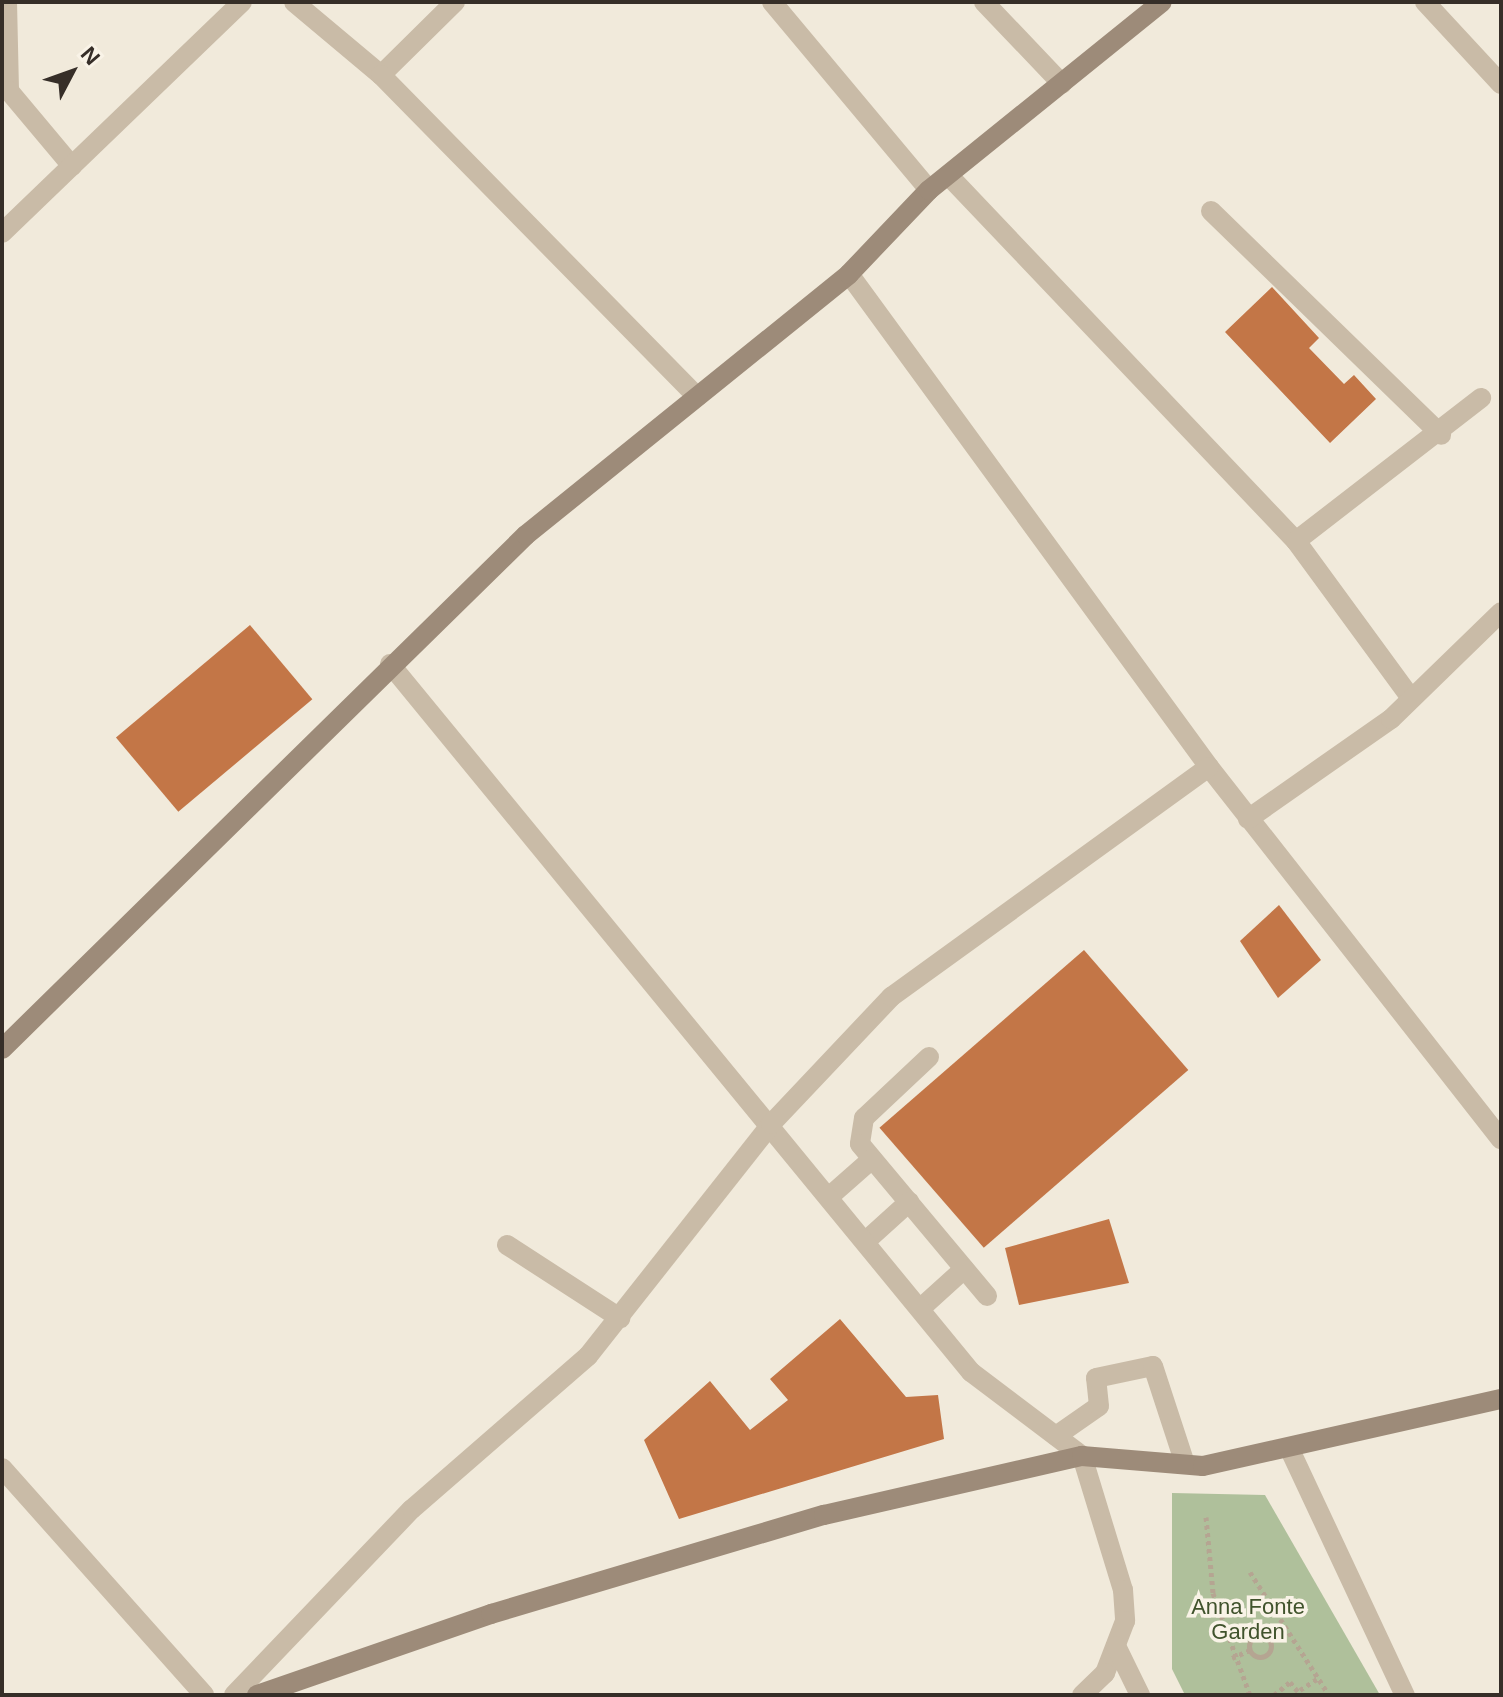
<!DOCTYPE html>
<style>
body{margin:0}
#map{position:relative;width:1503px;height:1697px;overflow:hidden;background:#f1eadb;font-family:Helvetica,sans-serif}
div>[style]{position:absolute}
.green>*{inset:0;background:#afc09b}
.building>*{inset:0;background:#c37647;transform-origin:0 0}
.path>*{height:5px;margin-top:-2.5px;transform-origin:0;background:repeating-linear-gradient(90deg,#b5a592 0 4px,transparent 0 8px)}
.path>.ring{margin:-2.5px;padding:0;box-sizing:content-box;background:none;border:5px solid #b5a592;border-radius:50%}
.lane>*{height:20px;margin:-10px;padding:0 10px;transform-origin:10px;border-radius:10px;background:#c9bba7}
.street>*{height:20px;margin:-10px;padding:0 10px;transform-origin:10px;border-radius:10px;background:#c9bba7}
.secondary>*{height:20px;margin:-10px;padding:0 10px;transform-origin:10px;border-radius:10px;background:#9d8b79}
span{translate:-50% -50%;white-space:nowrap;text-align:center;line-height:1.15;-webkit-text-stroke:7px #f9f3e7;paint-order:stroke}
.park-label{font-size:22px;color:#40532c}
.frame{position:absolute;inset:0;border:4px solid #362e28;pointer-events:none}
.north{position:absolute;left:32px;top:32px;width:80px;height:80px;-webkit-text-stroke:6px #f9f3e7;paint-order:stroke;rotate:49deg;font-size:22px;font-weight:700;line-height:32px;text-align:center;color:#362e28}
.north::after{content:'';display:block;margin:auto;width:28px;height:36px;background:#362e28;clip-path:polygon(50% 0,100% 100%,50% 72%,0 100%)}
</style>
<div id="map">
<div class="green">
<div style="clip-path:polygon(1172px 1493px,1265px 1495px,1380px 1695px,1185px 1695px,1172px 1669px)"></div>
</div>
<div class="building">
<div style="clip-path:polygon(1272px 287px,1319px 338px,1309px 348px,1344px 384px,1354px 375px,1376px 399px,1330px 443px,1225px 332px)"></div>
<div style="left:250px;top:625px;width:97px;height:175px;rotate:50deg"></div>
<div style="clip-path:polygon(1279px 905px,1321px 960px,1278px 998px,1240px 941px)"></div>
<div style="left:1084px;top:950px;width:159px;height:271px;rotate:49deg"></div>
<div style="clip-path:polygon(1109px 1219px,1129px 1283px,1019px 1305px,1005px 1248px)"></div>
<div style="clip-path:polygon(840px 1319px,906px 1397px,938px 1395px,944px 1439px,679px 1519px,644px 1440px,710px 1381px,750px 1430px,788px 1400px,770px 1379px)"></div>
</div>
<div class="path">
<div style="left:1206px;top:1517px;width:76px;rotate:84.7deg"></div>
<div style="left:1213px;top:1593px;width:109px;rotate:70.1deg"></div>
<div style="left:1250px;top:1572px;width:146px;rotate:57.3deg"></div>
<div class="ring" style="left:1249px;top:1635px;width:17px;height:17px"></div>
<div style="left:1270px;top:1640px;width:18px;rotate:-29deg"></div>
<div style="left:1232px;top:1658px;width:20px;rotate:-24deg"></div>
<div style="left:1300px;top:1690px;width:20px;rotate:-33deg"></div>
<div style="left:1274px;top:1695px;width:21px;rotate:-39deg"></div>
<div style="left:1290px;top:1682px;width:17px;rotate:50deg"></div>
</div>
<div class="lane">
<div style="left:929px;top:1057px;width:89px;rotate:136.8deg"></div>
<div style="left:864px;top:1118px;width:26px;rotate:99deg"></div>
<div style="left:860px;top:1144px;width:198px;rotate:50.1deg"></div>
<div style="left:830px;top:1196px;width:56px;rotate:-41.4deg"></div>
<div style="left:867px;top:1240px;width:57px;rotate:-42.1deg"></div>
<div style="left:921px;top:1308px;width:58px;rotate:-42.2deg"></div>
</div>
<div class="street">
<div style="left:7px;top:2px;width:89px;rotate:88.7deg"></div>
<div style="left:9px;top:91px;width:98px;rotate:50deg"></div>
<div style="left:294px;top:2px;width:114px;rotate:40deg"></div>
<div style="left:381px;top:75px;width:104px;rotate:-44.6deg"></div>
<div style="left:772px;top:2px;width:245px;rotate:50.1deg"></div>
<div style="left:984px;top:2px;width:113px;rotate:46.4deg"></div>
<div style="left:1425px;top:2px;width:112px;rotate:47.2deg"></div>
<div style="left:381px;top:75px;width:451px;rotate:45.5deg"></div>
<div style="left:949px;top:176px;width:504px;rotate:46.45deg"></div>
<div style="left:1296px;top:541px;width:195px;rotate:53.8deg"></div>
<div style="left:1211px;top:211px;width:321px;rotate:44.2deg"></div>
<div style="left:2px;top:233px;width:333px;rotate:-43.9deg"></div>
<div style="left:849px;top:274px;width:610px;rotate:53.86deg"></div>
<div style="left:1209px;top:767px;width:473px;rotate:51.9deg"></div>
<div style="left:1296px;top:541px;width:234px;rotate:-37.7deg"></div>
<div style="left:390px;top:664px;width:916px;rotate:50.63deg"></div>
<div style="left:971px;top:1372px;width:139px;rotate:37.1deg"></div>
<div style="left:1082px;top:1456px;width:140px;rotate:73deg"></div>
<div style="left:1123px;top:1590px;width:31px;rotate:86deg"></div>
<div style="left:1125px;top:1621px;width:56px;rotate:111deg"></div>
<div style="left:1105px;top:1673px;width:32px;rotate:136deg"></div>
<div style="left:1248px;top:819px;width:174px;rotate:-35deg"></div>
<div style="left:1391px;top:719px;width:153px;rotate:-44.2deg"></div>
<div style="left:507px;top:1245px;width:135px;rotate:32.9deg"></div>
<div style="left:1056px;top:1436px;width:52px;rotate:-34.9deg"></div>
<div style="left:1099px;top:1406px;width:28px;rotate:-96deg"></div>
<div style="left:1096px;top:1378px;width:58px;rotate:-11.9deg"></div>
<div style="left:1153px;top:1366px;width:103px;rotate:71.9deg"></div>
<div style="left:1290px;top:1450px;width:271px;rotate:64.9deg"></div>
<div style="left:2px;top:1468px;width:304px;rotate:48.3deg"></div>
<div style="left:1116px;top:1646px;width:55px;rotate:63.9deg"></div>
<div style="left:234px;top:1695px;width:257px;rotate:-46.3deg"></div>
<div style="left:412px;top:1509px;width:233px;rotate:-41deg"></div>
<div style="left:588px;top:1356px;width:295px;rotate:-51.7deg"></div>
<div style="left:771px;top:1124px;width:175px;rotate:-46.6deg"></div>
<div style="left:891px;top:997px;width:392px;rotate:-35.9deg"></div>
</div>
<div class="secondary">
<div style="left:2px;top:1049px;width:734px;rotate:-44.45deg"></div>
<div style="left:526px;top:535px;width:415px;rotate:-38.9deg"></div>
<div style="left:849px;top:274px;width:116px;rotate:-46.4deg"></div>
<div style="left:929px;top:190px;width:299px;rotate:-38.9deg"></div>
<div style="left:257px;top:1695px;width:248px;rotate:-19.1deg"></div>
<div style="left:491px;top:1614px;width:347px;rotate:-16.6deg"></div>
<div style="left:824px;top:1515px;width:265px;rotate:-12.9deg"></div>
<div style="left:1082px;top:1456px;width:121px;rotate:4.7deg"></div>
<div style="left:1203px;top:1466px;width:305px;rotate:-12.7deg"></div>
</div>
<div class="park-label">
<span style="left:1248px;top:1619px">Anna Fonte<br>Garden</span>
</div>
<div class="frame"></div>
<div class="north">N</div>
</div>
